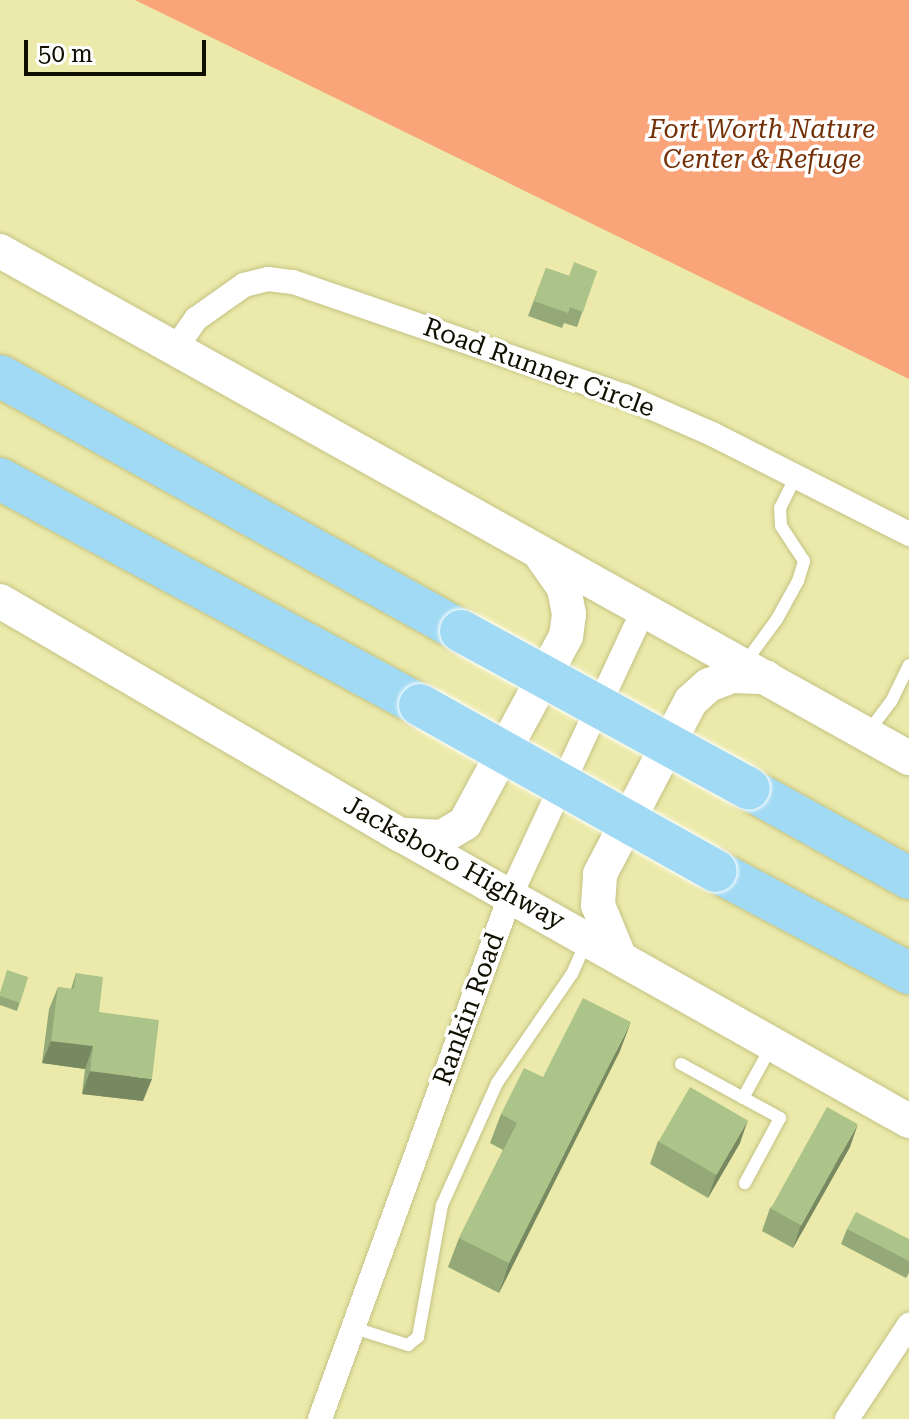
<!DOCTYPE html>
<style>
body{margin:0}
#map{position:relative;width:909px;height:1419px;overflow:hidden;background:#eceaaa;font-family:"Roboto Serif",serif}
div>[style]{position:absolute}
.green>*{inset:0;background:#faa47a}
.roads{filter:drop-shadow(0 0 2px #c4c284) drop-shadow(0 0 2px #c4c284)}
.service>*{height:12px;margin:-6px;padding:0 6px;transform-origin:6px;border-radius:6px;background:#fff}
.minor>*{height:24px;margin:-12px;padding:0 12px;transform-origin:12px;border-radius:12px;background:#fff}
.secondary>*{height:34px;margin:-17px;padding:0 17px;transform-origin:17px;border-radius:17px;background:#fff}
.motorway>*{height:42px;margin:-21px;padding:0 21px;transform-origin:21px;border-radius:21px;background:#a0daf4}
.bridges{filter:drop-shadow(0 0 2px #fff) drop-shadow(0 0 2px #fff)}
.motorway-bridge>*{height:42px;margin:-21px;padding:0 21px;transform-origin:21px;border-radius:21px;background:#a0daf4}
.wall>*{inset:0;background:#94a977}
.shaded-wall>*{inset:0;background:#788961}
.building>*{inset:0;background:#acc48a;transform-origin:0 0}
span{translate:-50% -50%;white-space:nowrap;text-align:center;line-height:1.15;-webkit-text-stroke:7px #fff;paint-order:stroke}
.park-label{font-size:26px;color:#733007;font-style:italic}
.street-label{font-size:26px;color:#110f00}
.scale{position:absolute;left:24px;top:40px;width:182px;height:36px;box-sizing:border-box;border:4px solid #110f00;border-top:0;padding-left:10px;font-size:24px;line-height:28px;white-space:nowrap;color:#110f00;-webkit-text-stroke:6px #fff;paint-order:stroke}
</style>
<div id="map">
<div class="green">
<div style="clip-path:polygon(135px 0,909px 0,909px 379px)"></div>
</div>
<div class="roads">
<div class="service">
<div style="left:744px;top:664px;width:56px;rotate:-53.7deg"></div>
<div style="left:777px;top:619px;width:43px;rotate:-61.1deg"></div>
<div style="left:798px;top:581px;width:21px;rotate:-73deg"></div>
<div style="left:804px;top:561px;width:42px;rotate:-123.3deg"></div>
<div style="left:781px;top:526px;width:18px;rotate:-93deg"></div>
<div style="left:780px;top:508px;width:35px;rotate:-63deg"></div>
<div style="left:868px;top:732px;width:38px;rotate:-53deg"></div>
<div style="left:891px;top:702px;width:41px;rotate:-64.1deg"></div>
<div style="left:681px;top:1064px;width:113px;rotate:28.6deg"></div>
<div style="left:780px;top:1118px;width:74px;rotate:118.3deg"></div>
<div style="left:743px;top:1098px;width:58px;rotate:-61.2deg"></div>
<div style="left:354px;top:1328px;width:57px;rotate:17.5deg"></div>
<div style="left:408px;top:1345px;width:13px;rotate:-39deg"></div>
<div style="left:418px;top:1337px;width:134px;rotate:-79.7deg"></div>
<div style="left:442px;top:1205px;width:134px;rotate:-65.7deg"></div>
<div style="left:497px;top:1083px;width:132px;rotate:-55.5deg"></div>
<div style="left:572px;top:974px;width:35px;rotate:-66deg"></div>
</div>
<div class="minor">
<div style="left:175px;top:349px;width:37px;rotate:-55deg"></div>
<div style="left:196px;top:319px;width:59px;rotate:-35.3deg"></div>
<div style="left:244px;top:285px;width:25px;rotate:-14deg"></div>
<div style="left:268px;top:279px;width:25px;rotate:7deg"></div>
<div style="left:293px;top:282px;width:351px;rotate:19deg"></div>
<div style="left:625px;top:396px;width:95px;rotate:23.6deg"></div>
<div style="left:712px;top:434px;width:221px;rotate:26.9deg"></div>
<div style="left:320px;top:1419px;width:559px;rotate:-70.01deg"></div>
<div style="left:511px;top:894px;width:315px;rotate:-65deg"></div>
<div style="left:847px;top:1419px;width:113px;rotate:-56.6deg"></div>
</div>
<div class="secondary">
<div style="left:0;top:251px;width:1041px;rotate:29.15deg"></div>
<div style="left:0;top:601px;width:464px;rotate:30.3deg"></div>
<div style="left:401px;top:835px;width:583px;rotate:29.38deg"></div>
<div style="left:406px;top:835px;width:36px;rotate:3deg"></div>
<div style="left:442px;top:837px;width:27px;rotate:-31deg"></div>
<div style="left:465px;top:823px;width:213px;rotate:-61.6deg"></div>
<div style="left:566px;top:636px;width:22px;rotate:-82deg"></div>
<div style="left:569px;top:614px;width:26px;rotate:-101deg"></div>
<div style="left:564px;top:588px;width:39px;rotate:-125deg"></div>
<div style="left:619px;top:956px;width:55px;rotate:-112.4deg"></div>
<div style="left:598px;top:905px;width:31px;rotate:-86deg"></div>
<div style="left:600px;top:874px;width:195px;rotate:-62.3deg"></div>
<div style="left:691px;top:701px;width:24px;rotate:-42deg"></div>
<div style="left:709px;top:685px;width:26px;rotate:-21deg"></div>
<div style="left:733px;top:676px;width:33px;rotate:2deg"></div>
</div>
<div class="motorway">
<div style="left:0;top:376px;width:527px;rotate:28.95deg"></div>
<div style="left:0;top:479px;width:477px;rotate:28.3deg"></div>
<div style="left:749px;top:789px;width:183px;rotate:29.1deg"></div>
<div style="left:716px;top:871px;width:218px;rotate:27.9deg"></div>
</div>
</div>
<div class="bridges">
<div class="motorway-bridge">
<div style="left:461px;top:631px;width:328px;rotate:28.7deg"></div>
<div style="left:420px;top:705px;width:339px;rotate:29.3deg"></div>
</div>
</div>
<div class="wall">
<div style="clip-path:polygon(546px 268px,569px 276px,597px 271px,577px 327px,564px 323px,562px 328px,528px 316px)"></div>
<div style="clip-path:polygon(76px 973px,99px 1012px,143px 1101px,82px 1094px,85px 1069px,42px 1063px,49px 1009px,58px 987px,71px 989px)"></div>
<div style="clip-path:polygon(28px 977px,17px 1011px,0 1005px,0 992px)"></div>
<div style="clip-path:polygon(620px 1051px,499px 1293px,448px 1267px,459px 1238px,503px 1150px,490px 1143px,501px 1114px,543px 1077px)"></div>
<div style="clip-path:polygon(658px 1141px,740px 1143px,708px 1198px,650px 1164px)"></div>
<div style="clip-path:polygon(850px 1147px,793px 1248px,762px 1231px,770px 1208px)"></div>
<div style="clip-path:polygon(847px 1229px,909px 1239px,909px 1273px,906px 1278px,841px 1244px)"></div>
</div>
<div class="shaded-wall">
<div style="clip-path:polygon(631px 1022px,620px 1051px,499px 1293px,509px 1263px)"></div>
<div style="clip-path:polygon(51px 1041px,93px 1046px,85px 1069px,42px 1063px)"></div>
<div style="clip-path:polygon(90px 1071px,152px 1079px,143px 1101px,82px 1094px)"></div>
<div style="clip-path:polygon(748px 1120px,740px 1143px,708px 1198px,716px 1175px)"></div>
<div style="clip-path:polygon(858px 1124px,850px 1147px,793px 1248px,801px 1225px)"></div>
</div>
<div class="building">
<div style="clip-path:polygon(574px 262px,597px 271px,583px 312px,570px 307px,568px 313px,534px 301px,546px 268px,569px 276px)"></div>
<div style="clip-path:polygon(7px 970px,28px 977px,20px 1003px,0 996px,0 993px)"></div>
<div style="clip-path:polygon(76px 973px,103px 977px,99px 1012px,159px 1020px,152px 1079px,90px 1071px,93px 1046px,51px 1041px,58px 987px,74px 989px)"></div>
<div style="clip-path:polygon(583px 998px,631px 1022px,509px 1263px,459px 1238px,517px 1123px,501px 1114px,524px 1068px,543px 1077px)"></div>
<div style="left:690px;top:1087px;width:67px;height:63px;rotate:30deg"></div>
<div style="left:827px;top:1107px;width:35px;height:116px;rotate:29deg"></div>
<div style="clip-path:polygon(856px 1212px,909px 1239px,909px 1261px,847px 1229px)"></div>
</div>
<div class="park-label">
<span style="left:762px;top:145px">Fort Worth Nature<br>Center &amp; Refuge</span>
</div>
<div class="street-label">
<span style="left:539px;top:368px;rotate:20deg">Road Runner Circle</span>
<span style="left:454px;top:863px;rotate:29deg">Jacksboro Highway</span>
<span style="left:469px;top:1009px;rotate:-70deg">Rankin Road</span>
</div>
<div class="scale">50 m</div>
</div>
